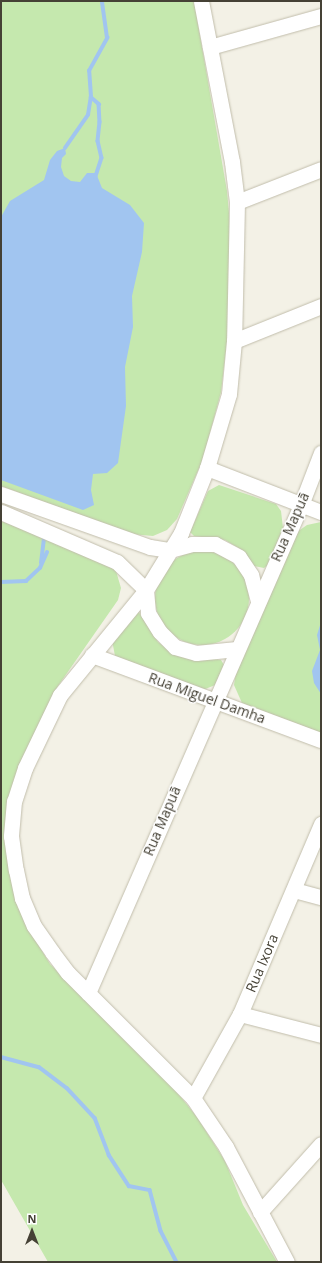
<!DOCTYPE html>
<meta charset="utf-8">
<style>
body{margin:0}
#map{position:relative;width:322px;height:1263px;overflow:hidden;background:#f3f1e6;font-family:"Open Sans",sans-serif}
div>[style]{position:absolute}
.green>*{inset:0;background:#c5e8ae}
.round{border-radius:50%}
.water>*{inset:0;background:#a1c5f0}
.stream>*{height:3.5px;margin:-1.75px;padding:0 1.75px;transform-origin:1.75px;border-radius:1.75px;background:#a1c5f0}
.roads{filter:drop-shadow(0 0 1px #c1bdab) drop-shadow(0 0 1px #c1bdab)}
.minor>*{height:15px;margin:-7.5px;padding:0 7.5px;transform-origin:7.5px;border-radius:7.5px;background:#fff}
span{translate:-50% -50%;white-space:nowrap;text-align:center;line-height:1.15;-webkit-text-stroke:3px #fff;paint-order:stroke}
.street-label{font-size:14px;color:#454135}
.frame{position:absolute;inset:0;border:2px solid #454135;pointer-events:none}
.north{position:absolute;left:12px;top:1211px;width:40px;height:40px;-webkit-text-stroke:3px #fff;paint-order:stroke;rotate:0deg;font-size:11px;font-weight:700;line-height:16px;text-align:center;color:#454135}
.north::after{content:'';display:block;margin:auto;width:14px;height:18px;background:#454135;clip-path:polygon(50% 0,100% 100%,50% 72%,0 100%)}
</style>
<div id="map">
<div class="green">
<div style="clip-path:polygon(1px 1px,194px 1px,227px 191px,230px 224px,230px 317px,221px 392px,203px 459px,177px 519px,167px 530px,153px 536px,131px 534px,1px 486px)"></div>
<div style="clip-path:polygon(219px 485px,276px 504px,281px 511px,283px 528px,268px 565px,264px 568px,254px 566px,240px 549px,225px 540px,194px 536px,190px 532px,208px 491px)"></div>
<div style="clip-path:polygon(1px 521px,104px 560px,116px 571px,121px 588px,118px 600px,58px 686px,13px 787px,24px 921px,50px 964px,163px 1075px,197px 1117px,225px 1161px,243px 1205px,277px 1262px,48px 1262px,1px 1180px)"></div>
<div style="clip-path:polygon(321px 522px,321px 733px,242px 703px,234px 685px,236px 672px,297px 532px,307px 525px)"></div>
<div class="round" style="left:155px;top:551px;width:94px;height:94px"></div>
<div style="clip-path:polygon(138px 611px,158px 642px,173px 653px,221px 660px,224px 665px,215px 685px,203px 690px,115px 656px,112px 640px)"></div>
</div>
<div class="water">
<div style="clip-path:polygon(65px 148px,66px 154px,62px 158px,61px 167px,64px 176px,71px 181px,80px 182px,87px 173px,96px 173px,102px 188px,130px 205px,144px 223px,142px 252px,132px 296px,133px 327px,125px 367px,126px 406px,118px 463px,107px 473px,93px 474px,91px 490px,94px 505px,83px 510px,1px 480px,1px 217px,10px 201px,44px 180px,50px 160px,57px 151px)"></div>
<div style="clip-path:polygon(321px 622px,321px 694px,314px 683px,312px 671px,320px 650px,317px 635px)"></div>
</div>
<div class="stream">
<div style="left:91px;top:97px;width:11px;rotate:41deg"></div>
<div style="left:99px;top:104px;width:18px;rotate:87deg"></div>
<div style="left:100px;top:122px;width:19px;rotate:96deg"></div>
<div style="left:98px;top:141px;width:17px;rotate:77deg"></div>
<div style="left:102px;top:158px;width:20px;rotate:108deg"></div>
<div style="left:65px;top:148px;width:40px;rotate:-55.1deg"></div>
<div style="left:88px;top:115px;width:18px;rotate:-81deg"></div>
<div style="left:91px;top:97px;width:26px;rotate:-94deg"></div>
<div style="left:89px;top:71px;width:38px;rotate:-61deg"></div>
<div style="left:107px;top:38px;width:37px;rotate:-98deg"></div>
<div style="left:41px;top:563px;width:25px;rotate:-83deg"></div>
<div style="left:1px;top:582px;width:25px;rotate:-2deg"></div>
<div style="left:26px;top:581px;width:19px;rotate:-43deg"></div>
<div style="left:40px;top:568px;width:17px;rotate:-66deg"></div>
<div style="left:1px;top:1057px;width:39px;rotate:15deg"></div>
<div style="left:39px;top:1067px;width:35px;rotate:37deg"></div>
<div style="left:67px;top:1088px;width:41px;rotate:47deg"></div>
<div style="left:95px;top:1118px;width:40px;rotate:69deg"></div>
<div style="left:109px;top:1155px;width:37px;rotate:57deg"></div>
<div style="left:129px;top:1186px;width:21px;rotate:11deg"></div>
<div style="left:150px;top:1190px;width:42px;rotate:75deg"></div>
<div style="left:161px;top:1231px;width:35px;rotate:63deg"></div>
</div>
<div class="roads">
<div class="minor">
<div style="left:201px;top:1px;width:164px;rotate:79.1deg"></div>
<div style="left:232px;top:162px;width:40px;rotate:82.9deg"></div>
<div style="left:237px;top:202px;width:139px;rotate:91.2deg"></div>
<div style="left:234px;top:341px;width:53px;rotate:95.4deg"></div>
<div style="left:229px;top:394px;width:77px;rotate:106.6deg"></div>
<div style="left:207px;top:468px;width:70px;rotate:111.8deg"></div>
<div style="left:181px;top:533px;width:67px;rotate:121.6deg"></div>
<div style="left:146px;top:590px;width:23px;rotate:85deg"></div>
<div style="left:148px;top:613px;width:22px;rotate:58deg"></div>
<div style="left:160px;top:632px;width:21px;rotate:45deg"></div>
<div style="left:175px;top:647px;width:22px;rotate:16deg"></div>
<div style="left:196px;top:653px;width:41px;rotate:-5.6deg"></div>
<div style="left:210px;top:47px;width:115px;rotate:-15.6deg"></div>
<div style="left:237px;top:202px;width:90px;rotate:-21.4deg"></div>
<div style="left:234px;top:341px;width:94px;rotate:-21.9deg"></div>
<div style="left:207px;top:468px;width:122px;rotate:21.1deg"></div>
<div style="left:1px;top:494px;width:158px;rotate:19.6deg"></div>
<div style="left:150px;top:547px;width:20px;rotate:9deg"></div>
<div style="left:170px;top:550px;width:23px;rotate:-15deg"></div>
<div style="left:192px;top:544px;width:23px"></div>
<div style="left:215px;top:544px;width:27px;rotate:28deg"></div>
<div style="left:239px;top:557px;width:22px;rotate:56deg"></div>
<div style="left:251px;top:575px;width:27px;rotate:75deg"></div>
<div style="left:1px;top:512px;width:126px;rotate:23.3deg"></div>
<div style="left:117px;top:562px;width:40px;rotate:44deg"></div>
<div style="left:146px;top:590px;width:136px;rotate:129.3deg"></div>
<div style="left:60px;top:695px;width:81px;rotate:115.6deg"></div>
<div style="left:25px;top:768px;width:35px;rotate:108deg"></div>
<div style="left:14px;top:801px;width:35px;rotate:95deg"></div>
<div style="left:11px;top:836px;width:34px;rotate:82deg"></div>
<div style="left:16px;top:870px;width:29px;rotate:78deg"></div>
<div style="left:22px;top:898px;width:30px;rotate:67deg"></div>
<div style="left:34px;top:926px;width:32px;rotate:55deg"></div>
<div style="left:52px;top:952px;width:26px;rotate:53deg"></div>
<div style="left:68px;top:973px;width:177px;rotate:45deg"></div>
<div style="left:193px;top:1098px;width:59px;rotate:56deg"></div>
<div style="left:226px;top:1147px;width:130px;rotate:62.1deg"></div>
<div style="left:92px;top:655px;width:244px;rotate:20.4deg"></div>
<div style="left:294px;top:890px;width:28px;rotate:15deg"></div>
<div style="left:88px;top:993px;width:532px;rotate:-66.42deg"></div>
<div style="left:301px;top:505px;width:56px;rotate:-69deg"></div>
<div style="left:240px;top:1014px;width:84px;rotate:14.5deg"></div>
<div style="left:193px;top:1098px;width:96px;rotate:-60.8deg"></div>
<div style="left:240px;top:1014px;width:207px;rotate:-66.9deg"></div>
<div style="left:260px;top:1212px;width:91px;rotate:-48.1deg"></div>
</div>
</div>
<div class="street-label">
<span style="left:290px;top:527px;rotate:-66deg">Rua Mapuã</span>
<span style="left:207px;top:698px;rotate:20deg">Rua Miguel Damha</span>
<span style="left:162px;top:821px;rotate:-67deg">Rua Mapuã</span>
<span style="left:262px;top:963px;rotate:-67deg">Rua Ixora</span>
</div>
<div class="frame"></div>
<div class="north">N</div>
</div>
